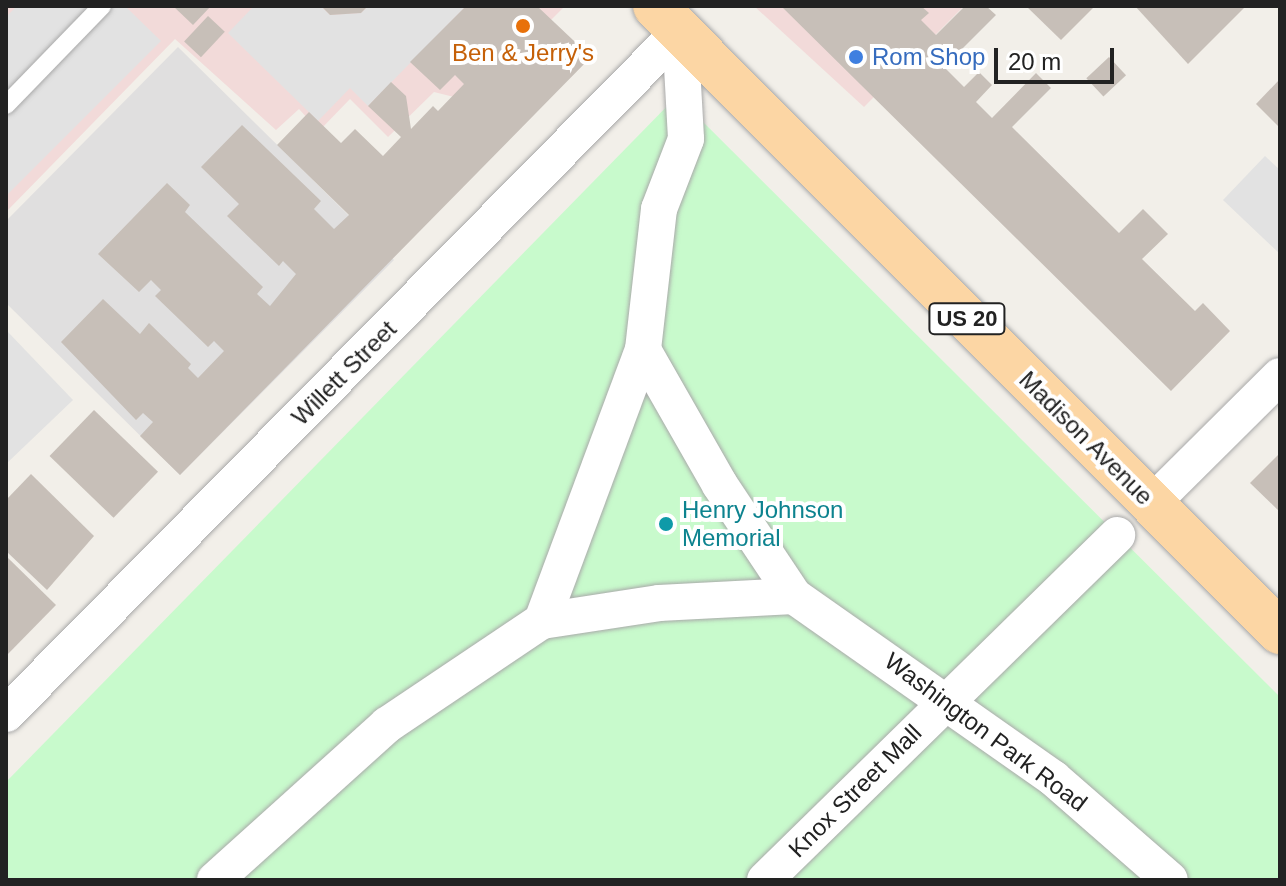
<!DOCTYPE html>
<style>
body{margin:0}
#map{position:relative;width:1286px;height:886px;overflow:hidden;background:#f2efe9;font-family:Arial,sans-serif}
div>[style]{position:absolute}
.residential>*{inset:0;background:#e0dfdf}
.commercial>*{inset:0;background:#f2dad9}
.park>*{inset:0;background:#c8facc}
.parking>*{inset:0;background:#e2e2e2}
.building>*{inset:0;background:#c7bfb8;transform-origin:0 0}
.roads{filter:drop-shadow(0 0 2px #a9a9a9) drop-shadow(0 0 2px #a9a9a9)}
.lane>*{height:18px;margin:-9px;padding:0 9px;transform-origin:9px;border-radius:9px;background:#fff}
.street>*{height:36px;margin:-18px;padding:0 18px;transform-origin:18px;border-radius:18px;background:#fff}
.primary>*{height:44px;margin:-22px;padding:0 22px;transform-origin:22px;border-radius:22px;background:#fcd6a4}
.dots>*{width:22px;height:22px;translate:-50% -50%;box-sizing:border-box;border:4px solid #fff;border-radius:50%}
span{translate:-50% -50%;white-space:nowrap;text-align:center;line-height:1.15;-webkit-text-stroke:8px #fff;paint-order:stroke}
.shield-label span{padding:2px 6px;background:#fff;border:2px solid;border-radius:6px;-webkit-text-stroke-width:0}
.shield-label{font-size:22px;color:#222;font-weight:700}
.food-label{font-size:24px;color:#c56008}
.shop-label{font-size:24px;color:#366cbe}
.left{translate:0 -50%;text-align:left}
.street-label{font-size:24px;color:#222}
.culture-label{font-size:24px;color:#0d838f}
.frame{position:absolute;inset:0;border:8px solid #222;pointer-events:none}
.scale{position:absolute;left:994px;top:48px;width:120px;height:36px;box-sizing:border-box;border:4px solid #222;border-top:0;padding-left:10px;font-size:24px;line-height:28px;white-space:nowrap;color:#222;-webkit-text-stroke:6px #fff;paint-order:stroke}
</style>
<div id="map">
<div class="residential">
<div style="clip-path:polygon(178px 47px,394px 260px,180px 475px,6px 303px,6px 221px)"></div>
</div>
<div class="commercial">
<div style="clip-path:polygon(6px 6px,565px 6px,470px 101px,434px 92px,388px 137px,350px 99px,319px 131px,299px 109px,276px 130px,175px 39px,6px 212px)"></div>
<div style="clip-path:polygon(754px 6px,964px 6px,864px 107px)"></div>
</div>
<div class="park">
<div style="clip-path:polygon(677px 96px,1280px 697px,1280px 880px,6px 880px,6px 782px)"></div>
</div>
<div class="parking">
<div style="clip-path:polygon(17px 6px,125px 6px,161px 41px,6px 196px,6px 17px)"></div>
<div style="clip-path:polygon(254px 6px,321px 6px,330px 15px,361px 13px,368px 6px,466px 6px,368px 106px,350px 88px,318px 121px,228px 33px)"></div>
<div style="clip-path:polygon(1265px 156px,1280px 170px,1280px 254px,1223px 200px)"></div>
<div style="clip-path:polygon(7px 331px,73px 400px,6px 464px,6px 332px)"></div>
</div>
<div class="building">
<div style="clip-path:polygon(173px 6px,211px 6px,193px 25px)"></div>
<div style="clip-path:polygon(321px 6px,368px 6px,361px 13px,330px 15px)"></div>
<div style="clip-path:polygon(466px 6px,537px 6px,591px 57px,180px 475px,140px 436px,153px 422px,143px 413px,136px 420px,61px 342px,103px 299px,140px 334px,149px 323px,191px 364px,188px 368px,198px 378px,224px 351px,214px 341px,208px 347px,155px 296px,161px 290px,151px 280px,139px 292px,98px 254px,167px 183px,190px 205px,185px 212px,263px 287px,257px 294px,270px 306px,296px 274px,283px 261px,279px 266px,227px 216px,239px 204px,201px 167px,242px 125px,321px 201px,314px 209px,334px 229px,349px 215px,277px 145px,309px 112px,341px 143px,355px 129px,383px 156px,401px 137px,368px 106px,391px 82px,406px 96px,411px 129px,433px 106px,438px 111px,464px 84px,455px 75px,440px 90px,410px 62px)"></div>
<div style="clip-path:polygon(781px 6px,921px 6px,929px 13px,921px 20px,936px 35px,965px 6px,986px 6px,996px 15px,944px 67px,964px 87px,979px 72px,992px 85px,976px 102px,992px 118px,1036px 73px,1051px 88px,1012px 127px,1119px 233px,1143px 209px,1168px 234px,1142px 259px,1195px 311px,1203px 303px,1230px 331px,1171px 391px)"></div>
<div style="clip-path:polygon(1026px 6px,1095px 6px,1061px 40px)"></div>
<div style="clip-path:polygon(1135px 6px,1246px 6px,1188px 64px)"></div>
<div style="left:208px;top:16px;width:23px;height:35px;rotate:43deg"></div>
<div style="left:1109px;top:57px;width:25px;height:31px;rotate:47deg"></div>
<div style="clip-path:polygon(1280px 79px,1280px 128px,1256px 104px)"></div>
<div style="left:94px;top:410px;width:89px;height:64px;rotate:44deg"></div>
<div style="clip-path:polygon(1280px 453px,1280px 512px,1250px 483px)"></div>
<div style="clip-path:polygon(31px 474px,94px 536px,47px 590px,6px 551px,6px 500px)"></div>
<div style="clip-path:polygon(6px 556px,56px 605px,6px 656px)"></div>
</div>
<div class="roads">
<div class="lane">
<div style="left:6px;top:105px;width:138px;rotate:-45.9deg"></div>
</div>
<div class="street">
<div style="left:680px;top:31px;width:108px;rotate:86.8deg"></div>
<div style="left:686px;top:139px;width:75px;rotate:111.1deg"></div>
<div style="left:659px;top:209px;width:142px;rotate:96.5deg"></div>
<div style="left:643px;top:350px;width:155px;rotate:60.3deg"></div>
<div style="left:720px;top:485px;width:133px;rotate:56.3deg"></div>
<div style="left:1152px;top:503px;width:180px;rotate:-44.8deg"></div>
<div style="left:542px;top:621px;width:118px;rotate:-8.7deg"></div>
<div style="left:659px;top:603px;width:135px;rotate:-3deg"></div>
<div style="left:794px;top:596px;width:317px;rotate:35.1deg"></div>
<div style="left:1053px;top:778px;width:155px;rotate:41.1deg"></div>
<div style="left:6px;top:714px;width:960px;rotate:-45.38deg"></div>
<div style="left:215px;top:880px;width:232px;rotate:-42deg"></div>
<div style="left:387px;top:725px;width:187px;rotate:-33.9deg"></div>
<div style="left:542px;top:621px;width:289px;rotate:-69.6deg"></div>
<div style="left:765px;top:880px;width:493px;rotate:-44.4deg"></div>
</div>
<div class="primary">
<div style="left:655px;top:6px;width:885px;rotate:45.05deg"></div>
</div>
</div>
<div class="dots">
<div style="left:523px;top:26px;background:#e8710a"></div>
<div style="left:856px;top:57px;background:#3f7fe0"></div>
<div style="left:666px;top:524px;background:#0f9aa8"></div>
</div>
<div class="shield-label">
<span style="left:967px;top:319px">US 20</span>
</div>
<div class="food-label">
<span style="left:523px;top:53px">Ben &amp; Jerry's</span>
</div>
<div class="shop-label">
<span class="left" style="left:872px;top:57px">Rom Shop</span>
</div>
<div class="street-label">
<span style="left:344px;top:373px;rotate:-45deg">Willett Street</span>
<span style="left:1086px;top:438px;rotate:45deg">Madison Avenue</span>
<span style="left:986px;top:732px;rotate:37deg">Washington Park Road</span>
<span style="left:855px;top:791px;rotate:-45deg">Knox Street Mall</span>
</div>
<div class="culture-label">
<span class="left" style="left:682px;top:524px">Henry Johnson<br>Memorial</span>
</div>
<div class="frame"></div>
<div class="scale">20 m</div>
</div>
